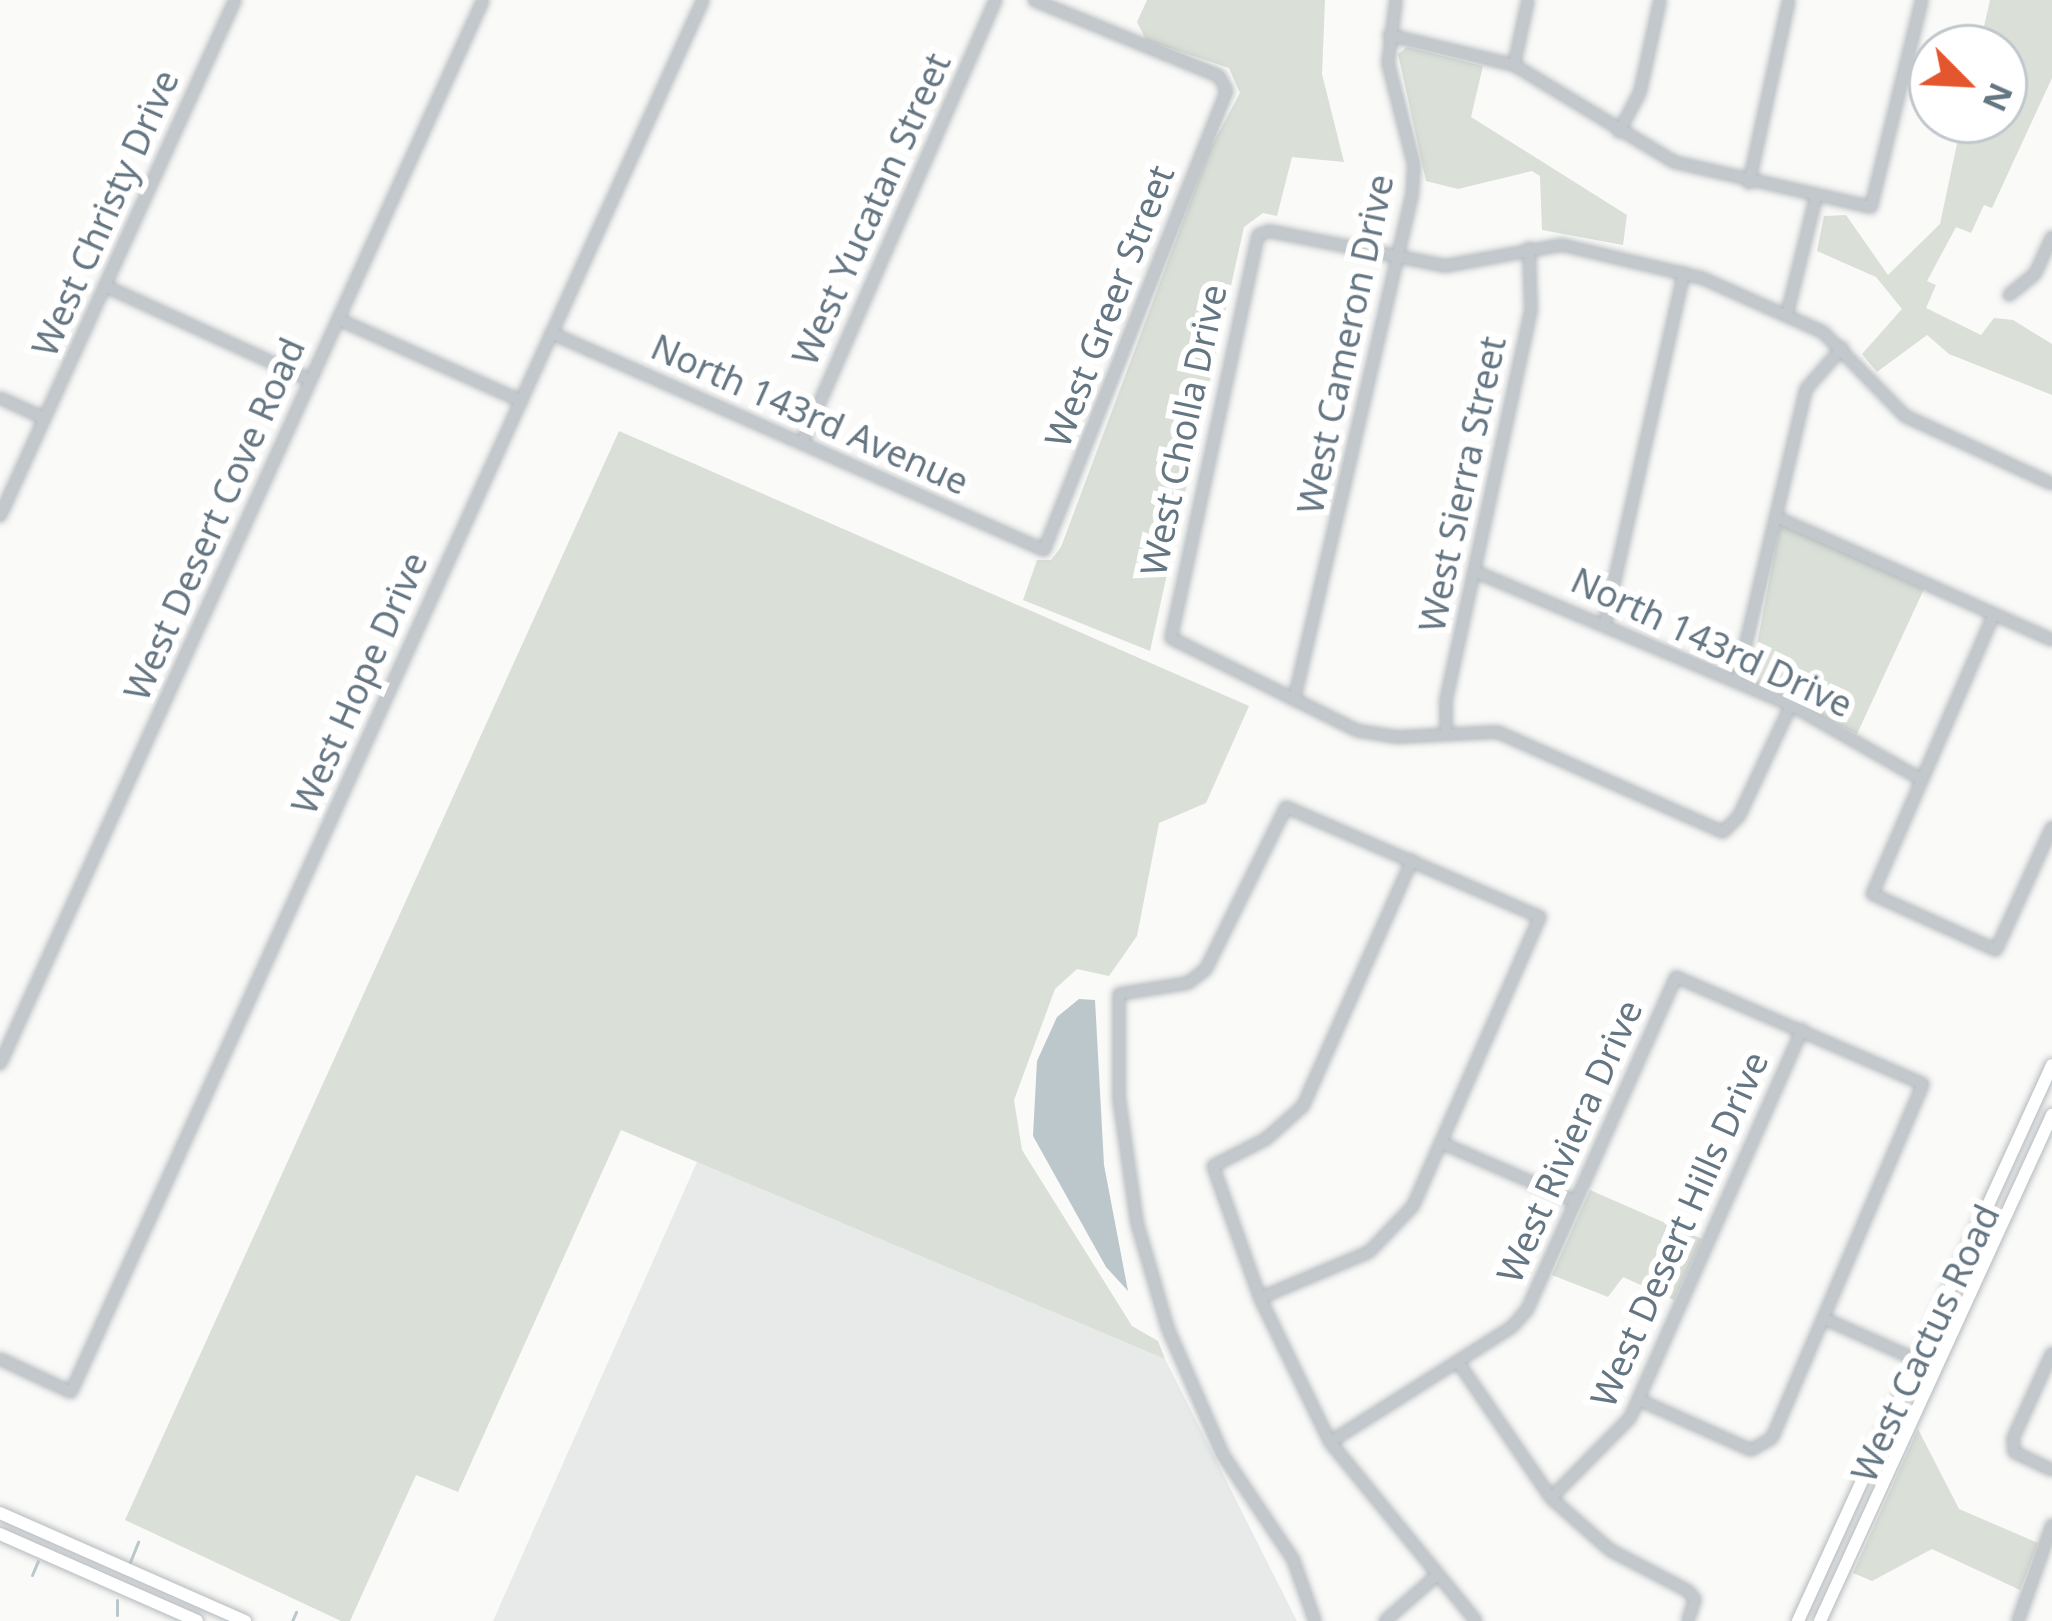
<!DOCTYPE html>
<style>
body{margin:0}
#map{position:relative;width:2052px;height:1621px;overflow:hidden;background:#fafaf8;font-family:"Noto Sans",sans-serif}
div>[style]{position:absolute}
.built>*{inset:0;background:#e8e9e9}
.green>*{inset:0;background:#dadfd7}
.water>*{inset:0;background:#bbc7cb}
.stream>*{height:3px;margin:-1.5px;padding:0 1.5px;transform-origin:1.5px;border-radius:1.5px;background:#bbc7cb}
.roads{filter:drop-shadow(0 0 3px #b5babe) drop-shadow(0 0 3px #b5babe)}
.minor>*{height:10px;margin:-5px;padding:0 5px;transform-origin:5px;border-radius:5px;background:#c3c8cc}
.major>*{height:12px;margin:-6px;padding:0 6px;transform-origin:6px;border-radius:6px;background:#fff}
span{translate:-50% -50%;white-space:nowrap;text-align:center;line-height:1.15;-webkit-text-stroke:12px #fff;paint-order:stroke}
.street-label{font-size:36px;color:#657683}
.north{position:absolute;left:1908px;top:24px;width:120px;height:120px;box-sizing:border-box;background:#fff;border:3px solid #c1c8cd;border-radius:50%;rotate:114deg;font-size:33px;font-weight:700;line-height:48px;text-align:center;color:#657683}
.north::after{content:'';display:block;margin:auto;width:42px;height:54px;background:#e4572e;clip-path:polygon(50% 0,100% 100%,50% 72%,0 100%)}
</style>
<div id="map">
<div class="built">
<div style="clip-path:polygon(697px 1162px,1165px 1359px,1297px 1621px,493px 1621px)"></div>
</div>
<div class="green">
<div style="clip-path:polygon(1147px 0,1325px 0,1322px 74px,1344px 162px,1292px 157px,1277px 216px,1263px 213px,1244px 227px,1150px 651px,1023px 600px,1037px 560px,1051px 560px,1061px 547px,1210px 149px,1240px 93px,1229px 68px,1146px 40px,1137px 22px)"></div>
<div style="clip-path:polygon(1990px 0,2052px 0,2052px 78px,1992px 208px,1984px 205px,1971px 233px,1956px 227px,1927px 281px,1936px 285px,1926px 308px,1981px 335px,1994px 318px,2013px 320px,2052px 344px,2052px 395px,1949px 354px,1927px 335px,1877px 372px,1862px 354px,1902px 309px,1876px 277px,1817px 251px,1824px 216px,1846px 215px,1888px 275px,1940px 224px,1962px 120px,2004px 120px,2004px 48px,1979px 48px)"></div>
<div style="clip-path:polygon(1407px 47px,1483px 66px,1471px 117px,1627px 215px,1623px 245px,1542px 230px,1540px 176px,1532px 171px,1458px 189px,1426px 181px,1398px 54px)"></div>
<div style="clip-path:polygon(619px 431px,1249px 706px,1206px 803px,1159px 823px,1137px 936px,1109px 976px,1077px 969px,1055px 989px,1014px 1100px,1022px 1150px,1132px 1326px,1158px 1341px,1165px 1359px,621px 1130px,458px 1492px,416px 1475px,350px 1621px,341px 1621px,125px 1520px)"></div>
<div style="clip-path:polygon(1787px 524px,1924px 589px,1857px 734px,1750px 681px,1779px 529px)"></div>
<div style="clip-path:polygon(1590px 1190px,1702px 1239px,1674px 1300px,1623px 1277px,1608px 1297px,1552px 1275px)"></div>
<div style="clip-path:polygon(1918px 1429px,1959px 1509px,2038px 1543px,2020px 1590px,1932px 1549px,1872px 1581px,1853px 1573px)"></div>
</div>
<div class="water">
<div style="clip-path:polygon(1079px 999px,1095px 1000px,1104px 1165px,1128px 1291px,1106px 1267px,1033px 1136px,1037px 1061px,1057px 1017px)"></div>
</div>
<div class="stream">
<div style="left:130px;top:1562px;width:22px;rotate:-68deg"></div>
<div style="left:32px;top:1575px;width:15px;rotate:-67deg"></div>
<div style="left:117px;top:1600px;width:15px;rotate:90deg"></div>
<div style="left:292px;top:1621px;width:10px;rotate:-66deg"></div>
</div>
<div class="roads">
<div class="minor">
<div style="left:1389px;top:35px;width:129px;rotate:13.5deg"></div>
<div style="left:1514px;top:65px;width:187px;rotate:31.2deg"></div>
<div style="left:1674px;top:162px;width:202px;rotate:12.9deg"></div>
<div style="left:1871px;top:207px;width:213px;rotate:-76.2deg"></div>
<div style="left:1514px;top:65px;width:66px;rotate:-77.8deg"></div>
<div style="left:1619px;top:132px;width:45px;rotate:-62.3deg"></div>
<div style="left:1640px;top:92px;width:94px;rotate:-77.7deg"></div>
<div style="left:1749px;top:183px;width:187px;rotate:-77.7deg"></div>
<div style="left:105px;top:286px;width:226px;rotate:24.6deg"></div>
<div style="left:2009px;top:295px;width:33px;rotate:-39deg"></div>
<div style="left:2035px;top:274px;width:41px;rotate:-65.3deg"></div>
<div style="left:1787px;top:314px;width:121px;rotate:-76.1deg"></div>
<div style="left:338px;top:319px;width:201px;rotate:24.1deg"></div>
<div style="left:551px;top:333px;width:539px;rotate:23.76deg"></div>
<div style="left:1044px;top:550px;width:494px;rotate:-68.3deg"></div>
<div style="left:1227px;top:91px;width:17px;rotate:-118deg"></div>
<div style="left:1219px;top:76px;width:200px;rotate:-157.7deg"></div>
<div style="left:0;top:398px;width:48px;rotate:24.4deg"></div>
<div style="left:802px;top:443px;width:484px;rotate:-66.4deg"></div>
<div style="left:0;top:516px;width:567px;rotate:-65.51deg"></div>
<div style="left:1776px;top:517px;width:302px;rotate:24deg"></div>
<div style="left:1474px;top:571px;width:344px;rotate:22.9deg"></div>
<div style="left:1791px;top:705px;width:147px;rotate:29.7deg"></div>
<div style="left:1994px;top:614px;width:305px;rotate:113.5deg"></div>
<div style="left:1872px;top:894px;width:136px;rotate:24.3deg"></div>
<div style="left:1996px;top:950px;width:135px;rotate:-65.5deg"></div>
<div style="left:1605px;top:623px;width:359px;rotate:-77.3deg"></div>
<div style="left:1737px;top:681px;width:300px;rotate:-76.7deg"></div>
<div style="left:1806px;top:389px;width:55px;rotate:-48.7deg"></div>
<div style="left:1294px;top:700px;width:519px;rotate:-76.85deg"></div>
<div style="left:1412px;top:195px;width:30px;rotate:-86deg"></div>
<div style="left:1414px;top:165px;width:105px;rotate:-104.3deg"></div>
<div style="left:1388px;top:63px;width:64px;rotate:-82.8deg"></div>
<div style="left:1791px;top:705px;width:123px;rotate:115.1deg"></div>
<div style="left:1739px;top:816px;width:23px;rotate:135deg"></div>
<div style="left:1723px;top:832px;width:247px;rotate:-156.1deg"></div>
<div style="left:1497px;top:732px;width:100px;rotate:177.1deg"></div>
<div style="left:1397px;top:737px;width:39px;rotate:-171deg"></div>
<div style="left:1358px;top:731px;width:209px;rotate:-153.6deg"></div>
<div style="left:1171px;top:638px;width:412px;rotate:-77.8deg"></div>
<div style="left:1258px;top:235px;width:12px;rotate:-20deg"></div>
<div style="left:1269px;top:231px;width:179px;rotate:11.2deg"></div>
<div style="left:1445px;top:266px;width:119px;rotate:-10.2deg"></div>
<div style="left:1562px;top:245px;width:144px;rotate:13.3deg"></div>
<div style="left:1702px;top:278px;width:133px;rotate:24.1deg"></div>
<div style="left:1823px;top:332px;width:117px;rotate:45.7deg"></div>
<div style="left:1905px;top:416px;width:162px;rotate:24.8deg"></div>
<div style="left:1446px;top:734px;width:34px;rotate:-90deg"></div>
<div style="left:1446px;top:700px;width:398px;rotate:-77.7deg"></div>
<div style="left:1531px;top:311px;width:63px;rotate:-91.8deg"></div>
<div style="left:1412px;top:860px;width:269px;rotate:113.9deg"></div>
<div style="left:1303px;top:1106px;width:50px;rotate:138.3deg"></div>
<div style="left:1266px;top:1139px;width:59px;rotate:153deg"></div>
<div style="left:1213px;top:1166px;width:140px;rotate:70.4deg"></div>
<div style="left:1260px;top:1298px;width:160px;rotate:64.1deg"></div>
<div style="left:1330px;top:1442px;width:231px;rotate:50.8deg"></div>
<div style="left:0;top:1064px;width:1168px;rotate:-65.58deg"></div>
<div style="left:1444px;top:1144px;width:143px;rotate:23.5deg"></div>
<div style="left:1260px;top:1298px;width:118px;rotate:-22.9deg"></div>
<div style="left:1369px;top:1252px;width:64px;rotate:-46.3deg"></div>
<div style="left:1413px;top:1206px;width:316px;rotate:-66.3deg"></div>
<div style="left:1540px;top:917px;width:277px;rotate:-156.6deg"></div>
<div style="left:1286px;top:807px;width:181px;rotate:116.3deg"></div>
<div style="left:1206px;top:969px;width:23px;rotate:142deg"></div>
<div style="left:1188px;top:983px;width:70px;rotate:170.9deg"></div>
<div style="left:1119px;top:994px;width:104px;rotate:90deg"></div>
<div style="left:1119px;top:1098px;width:126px;rotate:81.8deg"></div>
<div style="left:1137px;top:1223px;width:110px;rotate:73.7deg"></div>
<div style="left:1168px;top:1329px;width:137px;rotate:66.4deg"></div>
<div style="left:1223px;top:1455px;width:125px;rotate:56.1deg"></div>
<div style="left:1293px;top:1559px;width:66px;rotate:70.5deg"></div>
<div style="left:1825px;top:1319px;width:120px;rotate:24deg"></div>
<div style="left:2052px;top:1353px;width:94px;rotate:114.6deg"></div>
<div style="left:2013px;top:1438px;width:14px;rotate:86deg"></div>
<div style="left:2014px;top:1452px;width:42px;rotate:25.3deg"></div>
<div style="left:0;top:1359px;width:78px;rotate:24.9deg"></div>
<div style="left:71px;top:1392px;width:1529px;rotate:-65.58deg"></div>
<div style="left:1458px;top:1362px;width:165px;rotate:55.6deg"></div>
<div style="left:1551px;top:1498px;width:79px;rotate:41.4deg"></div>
<div style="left:1610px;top:1550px;width:88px;rotate:27.7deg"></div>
<div style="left:1688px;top:1591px;width:11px;rotate:49deg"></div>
<div style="left:1695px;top:1599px;width:23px;rotate:108deg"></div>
<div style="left:1330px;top:1442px;width:215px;rotate:-32.3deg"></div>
<div style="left:1512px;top:1327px;width:23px;rotate:-49deg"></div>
<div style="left:1527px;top:1310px;width:365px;rotate:-65.9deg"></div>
<div style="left:1676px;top:977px;width:269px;rotate:23.4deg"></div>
<div style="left:1923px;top:1084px;width:385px;rotate:113.1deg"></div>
<div style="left:1772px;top:1438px;width:24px;rotate:150deg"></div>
<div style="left:1751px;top:1450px;width:123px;rotate:-155.9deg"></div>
<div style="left:1551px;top:1498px;width:112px;rotate:-45.4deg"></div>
<div style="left:1630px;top:1418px;width:425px;rotate:-66.1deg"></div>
<div style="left:1385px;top:1621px;width:65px;rotate:-41.3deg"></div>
<div style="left:2018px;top:1621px;width:102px;rotate:-70.5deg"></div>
</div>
<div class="major">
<div style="left:0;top:1513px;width:268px;rotate:23.8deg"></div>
<div style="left:0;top:1534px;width:215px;rotate:23.8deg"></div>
<div style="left:1798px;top:1621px;width:611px;rotate:-65.45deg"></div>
<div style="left:1820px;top:1621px;width:557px;rotate:-65.37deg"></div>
</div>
</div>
<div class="street-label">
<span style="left:871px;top:209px;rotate:-66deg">West Yucatan Street</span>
<span style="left:105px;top:213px;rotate:-66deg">West Christy Drive</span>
<span style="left:1109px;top:306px;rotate:-69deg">West Greer Street</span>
<span style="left:1345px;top:344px;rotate:-78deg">West Cameron Drive</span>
<span style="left:810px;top:414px;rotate:24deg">North 143rd Avenue</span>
<span style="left:1183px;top:430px;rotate:-78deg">West Cholla Drive</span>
<span style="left:1462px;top:484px;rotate:-78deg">West Sierra Street</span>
<span style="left:214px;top:519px;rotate:-66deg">West Desert Cove Road</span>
<span style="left:1712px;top:642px;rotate:25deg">North 143rd Drive</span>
<span style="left:359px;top:683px;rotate:-66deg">West Hope Drive</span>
<span style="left:1569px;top:1141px;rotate:-66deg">West Riviera Drive</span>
<span style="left:1679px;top:1229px;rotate:-66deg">West Desert Hills Drive</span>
<span style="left:1925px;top:1343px;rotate:-65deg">West Cactus Road</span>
</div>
<div class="north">N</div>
</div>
